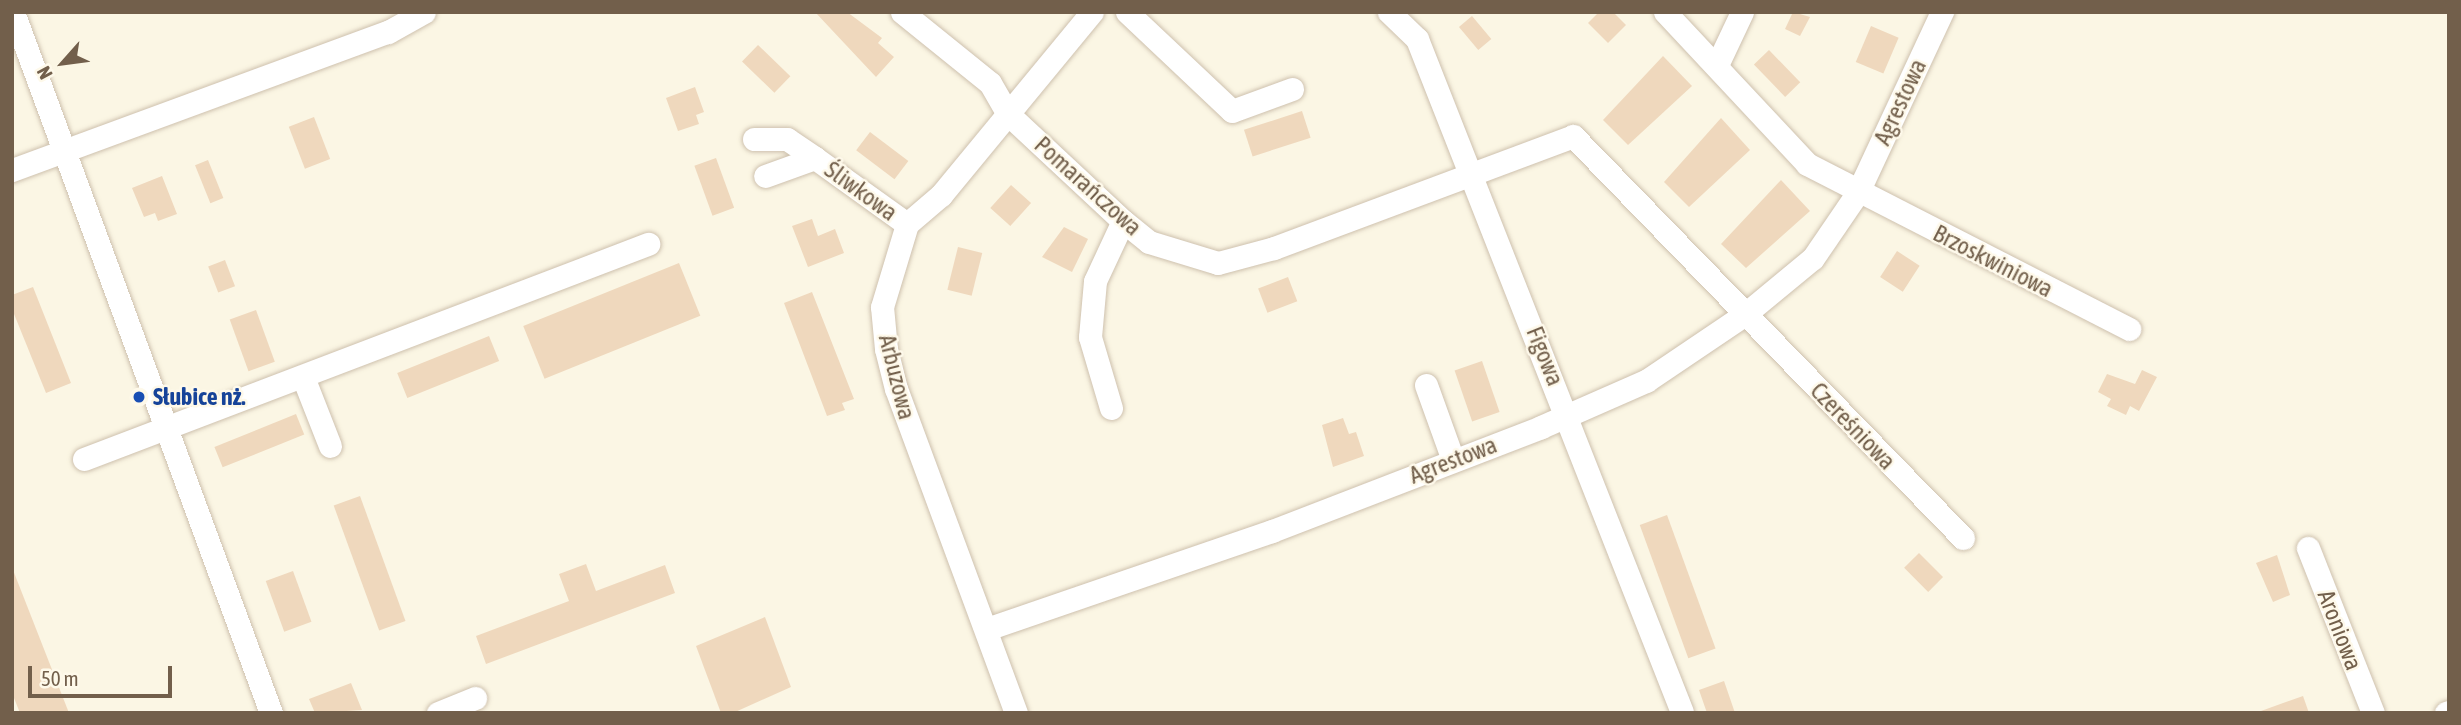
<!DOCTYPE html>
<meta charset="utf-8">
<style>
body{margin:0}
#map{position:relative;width:2461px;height:725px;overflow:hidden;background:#fbf6e4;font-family:"Asap Condensed",sans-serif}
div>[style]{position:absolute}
.building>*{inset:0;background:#efd8bd;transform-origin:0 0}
.roads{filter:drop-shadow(0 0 2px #cec1ae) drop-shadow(0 0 2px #cec1ae)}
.minor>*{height:23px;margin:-11.5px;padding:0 11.5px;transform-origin:11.5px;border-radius:11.5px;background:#fff}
.dots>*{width:19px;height:19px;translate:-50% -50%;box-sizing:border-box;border:4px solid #fef9ea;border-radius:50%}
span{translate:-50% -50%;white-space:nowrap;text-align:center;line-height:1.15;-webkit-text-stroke:5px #fef9ea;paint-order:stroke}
.street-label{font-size:24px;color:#725f4b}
.transit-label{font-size:24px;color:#164399;font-weight:700}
.left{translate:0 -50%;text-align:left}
.frame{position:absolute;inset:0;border:14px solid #725f4b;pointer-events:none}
.north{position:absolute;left:28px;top:28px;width:70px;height:70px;-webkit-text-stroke:5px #fef9ea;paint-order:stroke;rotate:242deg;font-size:19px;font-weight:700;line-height:28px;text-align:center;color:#725f4b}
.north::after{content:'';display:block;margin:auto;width:24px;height:32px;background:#725f4b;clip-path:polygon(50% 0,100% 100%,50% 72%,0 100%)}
.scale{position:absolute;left:28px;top:666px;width:144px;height:32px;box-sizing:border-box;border:4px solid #725f4b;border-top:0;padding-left:9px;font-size:21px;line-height:24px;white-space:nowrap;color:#725f4b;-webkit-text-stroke:5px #fef9ea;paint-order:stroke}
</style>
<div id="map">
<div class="building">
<div style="clip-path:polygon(815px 12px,847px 12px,882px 38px,878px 43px,894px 57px,876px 77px)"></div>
<div style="clip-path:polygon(1599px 12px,1613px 12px,1626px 25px,1608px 43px,1588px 23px)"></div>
<div style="clip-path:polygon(1793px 12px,1810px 17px,1800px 36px,1785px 29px)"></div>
<div style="left:1472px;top:16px;width:30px;height:17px;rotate:50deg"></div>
<div style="left:1871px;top:26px;width:30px;height:39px;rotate:23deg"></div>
<div style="left:758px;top:45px;width:45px;height:23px;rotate:44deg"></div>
<div style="left:1769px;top:50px;width:45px;height:21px;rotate:46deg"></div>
<div style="clip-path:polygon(1663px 56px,1692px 86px,1628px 145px,1603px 120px)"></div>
<div style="clip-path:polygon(695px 87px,704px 112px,696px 115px,699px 124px,678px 131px,666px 98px)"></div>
<div style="left:1302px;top:111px;width:28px;height:61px;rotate:72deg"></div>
<div style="left:314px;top:117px;width:45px;height:27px;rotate:69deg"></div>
<div style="clip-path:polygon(1721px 118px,1750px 150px,1689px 207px,1664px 182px)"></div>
<div style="left:870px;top:132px;width:48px;height:23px;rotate:37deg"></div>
<div style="left:716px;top:158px;width:53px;height:23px;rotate:70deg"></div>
<div style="left:208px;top:160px;width:41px;height:14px;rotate:68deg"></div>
<div style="clip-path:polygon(162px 176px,177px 214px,158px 221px,155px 213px,144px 217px,132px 188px)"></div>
<div style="clip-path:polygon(1781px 180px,1810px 211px,1746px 268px,1721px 244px)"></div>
<div style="left:1011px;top:185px;width:27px;height:31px;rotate:42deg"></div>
<div style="clip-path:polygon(812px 219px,818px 236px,835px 229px,844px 253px,808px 267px,792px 226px)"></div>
<div style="clip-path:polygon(1064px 227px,1088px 239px,1072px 272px,1042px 257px)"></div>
<div style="left:958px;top:247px;width:25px;height:44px;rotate:14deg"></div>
<div style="left:1897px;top:251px;width:27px;height:31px;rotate:33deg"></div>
<div style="left:225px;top:260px;width:28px;height:18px;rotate:69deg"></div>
<div style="left:679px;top:263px;width:57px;height:168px;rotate:68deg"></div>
<div style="left:1288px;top:277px;width:26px;height:32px;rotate:69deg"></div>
<div style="clip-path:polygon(33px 287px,71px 383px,46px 393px,12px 309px,12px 295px)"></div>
<div style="clip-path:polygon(812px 292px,854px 399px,842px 403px,845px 410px,827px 416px,784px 303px)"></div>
<div style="left:256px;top:310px;width:55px;height:28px;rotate:70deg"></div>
<div style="left:489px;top:336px;width:27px;height:99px;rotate:68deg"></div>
<div style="left:1482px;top:361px;width:54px;height:29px;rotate:71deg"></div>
<div style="clip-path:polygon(2142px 370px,2157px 377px,2139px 411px,2130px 406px,2126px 415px,2107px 406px,2111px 399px,2098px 392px,2107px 374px,2135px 384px)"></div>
<div style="left:296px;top:414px;width:22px;height:88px;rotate:68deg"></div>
<div style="clip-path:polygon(1343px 418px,1349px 434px,1356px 432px,1364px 456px,1333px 467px,1322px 425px)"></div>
<div style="left:360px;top:496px;width:133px;height:28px;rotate:70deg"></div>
<div style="left:1667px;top:515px;width:142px;height:29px;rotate:70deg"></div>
<div style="left:1919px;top:553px;width:34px;height:21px;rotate:45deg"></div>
<div style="clip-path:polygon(2277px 555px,2290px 595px,2273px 602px,2256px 563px)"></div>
<div style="clip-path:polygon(586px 564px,596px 591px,665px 565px,675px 593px,486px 664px,476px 636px,569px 601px,559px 574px)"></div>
<div style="clip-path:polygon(12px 570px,13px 570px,69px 713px,20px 713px,12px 693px)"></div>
<div style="left:293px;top:571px;width:54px;height:29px;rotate:70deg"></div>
<div style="clip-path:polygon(765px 617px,791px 687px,733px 713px,721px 713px,696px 646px)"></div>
<div style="clip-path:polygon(1724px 681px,1735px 713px,1707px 713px,1699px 690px)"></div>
<div style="clip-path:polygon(351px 683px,362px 710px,315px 713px,309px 699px)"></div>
<div style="clip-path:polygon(2303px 696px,2309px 713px,2261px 713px,2261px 711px)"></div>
</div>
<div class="roads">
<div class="minor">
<div style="left:13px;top:12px;width:747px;rotate:69.79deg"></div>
<div style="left:902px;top:12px;width:113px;rotate:38.9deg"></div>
<div style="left:990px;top:83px;width:34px;rotate:60deg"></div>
<div style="left:1007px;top:113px;width:158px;rotate:43deg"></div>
<div style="left:1123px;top:221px;width:33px;rotate:39deg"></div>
<div style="left:1149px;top:242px;width:72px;rotate:16.9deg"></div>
<div style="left:1218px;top:263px;width:58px;rotate:-15deg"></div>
<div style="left:1274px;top:248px;width:319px;rotate:-20.5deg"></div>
<div style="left:1573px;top:136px;width:560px;rotate:45.87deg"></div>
<div style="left:1127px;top:12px;width:144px;rotate:43.3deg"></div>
<div style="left:1232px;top:111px;width:64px;rotate:-20.1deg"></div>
<div style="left:1389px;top:12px;width:39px;rotate:44deg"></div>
<div style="left:1417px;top:39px;width:723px;rotate:68.51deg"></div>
<div style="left:1665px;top:12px;width:208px;rotate:46.9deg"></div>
<div style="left:1807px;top:164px;width:362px;rotate:27.1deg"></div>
<div style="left:1717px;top:65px;width:59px;rotate:-64.7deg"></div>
<div style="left:754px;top:139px;width:33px"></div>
<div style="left:787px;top:139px;width:34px;rotate:34deg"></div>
<div style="left:815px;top:158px;width:53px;rotate:160.2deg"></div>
<div style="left:815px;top:158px;width:113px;rotate:35.7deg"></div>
<div style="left:12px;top:170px;width:401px;rotate:-20.2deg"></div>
<div style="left:388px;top:32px;width:41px;rotate:-29.1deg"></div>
<div style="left:303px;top:377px;width:74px;rotate:68.6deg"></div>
<div style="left:1426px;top:385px;width:80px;rotate:70.2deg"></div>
<div style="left:1111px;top:408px;width:74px;rotate:-106.5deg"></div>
<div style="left:1090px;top:337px;width:56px;rotate:-84.9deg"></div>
<div style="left:1095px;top:281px;width:66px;rotate:-65deg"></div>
<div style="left:84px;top:459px;width:604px;rotate:-20.87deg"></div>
<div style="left:2308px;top:548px;width:177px;rotate:68.5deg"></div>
<div style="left:987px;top:629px;width:301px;rotate:-19deg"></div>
<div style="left:1272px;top:531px;width:288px;rotate:-21.1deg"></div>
<div style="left:1541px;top:427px;width:115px;rotate:-23.7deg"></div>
<div style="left:1646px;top:381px;width:118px;rotate:-34deg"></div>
<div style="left:1744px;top:315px;width:89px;rotate:-39.6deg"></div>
<div style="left:1813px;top:258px;width:80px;rotate:-55.7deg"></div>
<div style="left:1858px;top:192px;width:199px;rotate:-65deg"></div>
<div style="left:438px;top:713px;width:40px;rotate:-22deg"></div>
<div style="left:1016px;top:713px;width:346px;rotate:-110.3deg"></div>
<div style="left:896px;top:389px;width:41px;rotate:-104deg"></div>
<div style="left:886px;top:349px;width:42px;rotate:-95.4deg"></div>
<div style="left:882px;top:307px;width:87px;rotate:-73.2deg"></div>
<div style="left:907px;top:224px;width:45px;rotate:-40.5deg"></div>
<div style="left:941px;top:195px;width:237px;rotate:-50.5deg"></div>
<div style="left:2446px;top:713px;width:3px;rotate:-18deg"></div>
</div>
</div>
<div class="dots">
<div style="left:139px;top:397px;background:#1a4fb4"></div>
</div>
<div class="street-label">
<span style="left:1900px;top:102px;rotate:-65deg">Agrestowa</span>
<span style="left:1088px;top:186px;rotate:42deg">Pomarańczowa</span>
<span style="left:861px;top:191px;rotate:36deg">Śliwkowa</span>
<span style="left:1993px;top:261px;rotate:27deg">Brzoskwiniowa</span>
<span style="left:1545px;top:356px;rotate:68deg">Figowa</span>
<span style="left:897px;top:377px;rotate:76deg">Arbuzowa</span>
<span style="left:1853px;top:426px;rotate:46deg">Czereśniowa</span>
<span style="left:1453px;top:460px;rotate:-21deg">Agrestowa</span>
<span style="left:2340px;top:630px;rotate:69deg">Aroniowa</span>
</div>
<div class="transit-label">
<span class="left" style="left:153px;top:397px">Słubice nż.</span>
</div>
<div class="frame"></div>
<div class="north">N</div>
<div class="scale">50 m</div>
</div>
